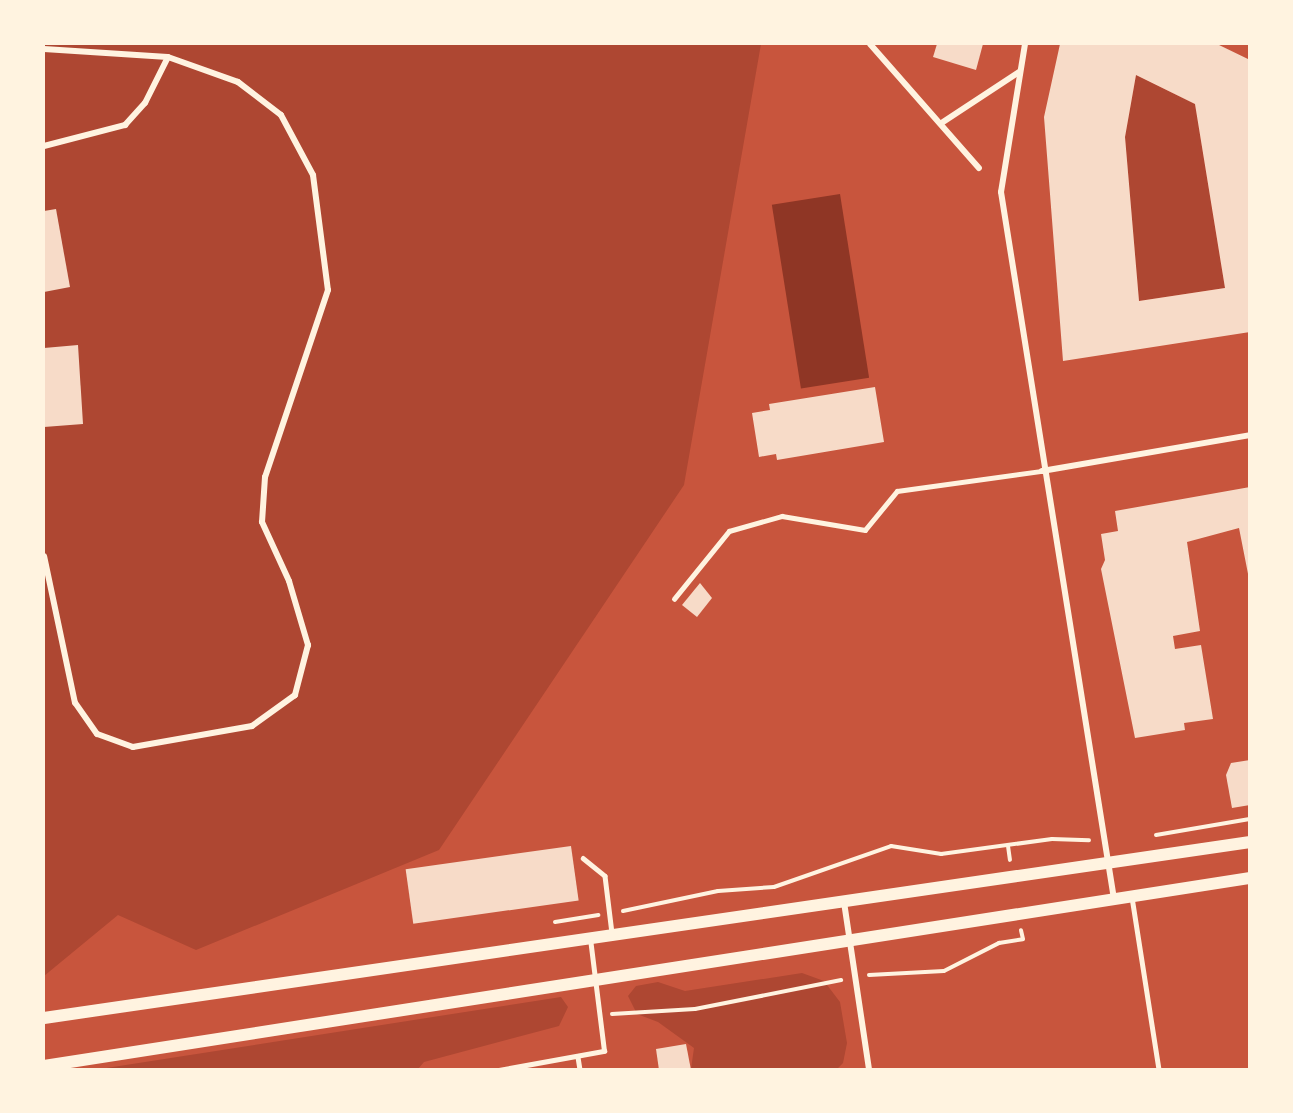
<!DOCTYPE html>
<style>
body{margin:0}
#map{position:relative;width:1293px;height:1113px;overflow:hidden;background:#c8553d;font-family:"Fira Sans Condensed",sans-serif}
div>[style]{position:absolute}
.green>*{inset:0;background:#ae4732}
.water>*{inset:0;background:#8f3625;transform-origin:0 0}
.building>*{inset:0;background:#f7dbc8;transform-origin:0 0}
.path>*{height:4px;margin:-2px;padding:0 2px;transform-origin:2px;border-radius:2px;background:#fff3e0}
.service>*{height:4.5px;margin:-2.25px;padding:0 2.25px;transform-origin:2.25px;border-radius:2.25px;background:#fff3e0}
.minor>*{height:6px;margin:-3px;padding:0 3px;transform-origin:3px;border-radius:3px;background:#fff3e0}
.secondary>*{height:12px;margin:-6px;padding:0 6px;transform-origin:6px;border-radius:6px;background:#fff3e0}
span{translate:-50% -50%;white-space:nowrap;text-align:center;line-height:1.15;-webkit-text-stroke:6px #fff3e0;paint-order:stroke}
.frame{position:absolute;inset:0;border:45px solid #fff3e0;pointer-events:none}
</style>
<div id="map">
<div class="green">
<div style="clip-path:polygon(44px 44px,761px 44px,684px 485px,439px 850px,196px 950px,118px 915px,44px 976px)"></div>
<div style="clip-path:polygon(1136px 75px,1195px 104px,1225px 288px,1139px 301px,1125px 137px)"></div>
<div style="clip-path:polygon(802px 973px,824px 981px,840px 1002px,847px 1043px,843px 1063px,836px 1070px,691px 1069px,694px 1048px,658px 1022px,637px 1014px,628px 996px,636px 986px,658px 982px,685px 991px)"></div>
<div style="clip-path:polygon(561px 997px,568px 1007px,559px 1026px,424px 1062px,418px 1069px,100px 1069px)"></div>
</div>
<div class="water">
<div style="left:840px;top:194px;width:186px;height:69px;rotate:81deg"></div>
</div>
<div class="building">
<div style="clip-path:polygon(937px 44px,983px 44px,976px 70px,933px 57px)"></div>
<div style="clip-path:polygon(evenodd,1060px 44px,1217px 44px,1250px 60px,1250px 332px,1063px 361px,1044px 117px,1060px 44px,1136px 75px,1195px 104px,1225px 288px,1139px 301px,1125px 137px,1136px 75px)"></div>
<div style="clip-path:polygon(56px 209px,70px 287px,44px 292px,44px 211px)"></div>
<div style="clip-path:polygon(78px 345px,83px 424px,44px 427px,44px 348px)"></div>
<div style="clip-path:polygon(875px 387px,884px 442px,777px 460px,776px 454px,759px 457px,752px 413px,770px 410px,769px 404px)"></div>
<div style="clip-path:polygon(1250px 487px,1250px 584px,1239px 528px,1187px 542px,1200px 631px,1173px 636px,1175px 649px,1201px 645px,1213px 719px,1184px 723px,1185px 730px,1135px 738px,1101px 569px,1105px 560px,1101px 534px,1118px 531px,1115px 511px)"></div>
<div style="clip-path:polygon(700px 583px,712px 598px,697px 617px,682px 605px)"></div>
<div style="clip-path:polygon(1250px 760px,1250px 805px,1232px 808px,1226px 775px,1231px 763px)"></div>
<div style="left:571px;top:846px;width:55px;height:167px;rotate:82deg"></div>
<div style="clip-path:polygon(686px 1044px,691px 1070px,659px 1070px,656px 1049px)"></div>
</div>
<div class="path">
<div style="left:1156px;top:835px;width:95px;rotate:-9.7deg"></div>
<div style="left:1008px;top:846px;width:14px;rotate:82deg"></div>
<div style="left:623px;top:911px;width:97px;rotate:-11.9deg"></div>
<div style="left:718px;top:891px;width:56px;rotate:-4.1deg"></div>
<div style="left:774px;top:887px;width:124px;rotate:-19.3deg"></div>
<div style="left:891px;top:846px;width:51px;rotate:9.1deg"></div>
<div style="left:941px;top:854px;width:112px;rotate:-7.7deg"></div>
<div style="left:1052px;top:839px;width:37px;rotate:2deg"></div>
<div style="left:555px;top:922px;width:44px;rotate:-9.2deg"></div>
<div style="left:869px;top:975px;width:75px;rotate:-3.1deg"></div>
<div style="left:944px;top:971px;width:62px;rotate:-27deg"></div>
<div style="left:999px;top:943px;width:24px;rotate:-9deg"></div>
<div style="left:1023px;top:939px;width:9px;rotate:-103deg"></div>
<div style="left:612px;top:1014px;width:83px;rotate:-3.4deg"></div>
<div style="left:695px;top:1009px;width:149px;rotate:-11.2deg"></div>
</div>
<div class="service">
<div style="left:674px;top:599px;width:87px;rotate:-51deg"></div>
<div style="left:729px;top:531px;width:55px;rotate:-15.8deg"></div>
<div style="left:782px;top:516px;width:84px;rotate:9.6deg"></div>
<div style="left:865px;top:530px;width:50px;rotate:-50.6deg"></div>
<div style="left:897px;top:491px;width:146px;rotate:-7.9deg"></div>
<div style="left:583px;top:858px;width:28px;rotate:39deg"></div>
<div style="left:605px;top:876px;width:57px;rotate:83deg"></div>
<div style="left:1132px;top:897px;width:175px;rotate:81.1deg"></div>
<div style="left:578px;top:1057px;width:13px;rotate:81deg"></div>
<div style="left:499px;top:1070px;width:107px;rotate:-10.3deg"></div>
<div style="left:604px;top:1051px;width:113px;rotate:-97.1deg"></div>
</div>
<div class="minor">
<div style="left:870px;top:44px;width:165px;rotate:48.7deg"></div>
<div style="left:1025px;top:44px;width:150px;rotate:99.2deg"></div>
<div style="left:1001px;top:192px;width:716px;rotate:80.92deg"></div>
<div style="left:44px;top:49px;width:124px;rotate:3.7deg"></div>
<div style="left:168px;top:57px;width:74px;rotate:19.7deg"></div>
<div style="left:238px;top:82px;width:54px;rotate:37.5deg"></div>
<div style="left:281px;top:115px;width:68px;rotate:61.9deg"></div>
<div style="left:313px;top:175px;width:116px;rotate:82.6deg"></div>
<div style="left:328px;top:290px;width:197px;rotate:108.6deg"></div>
<div style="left:265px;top:477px;width:45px;rotate:93.8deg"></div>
<div style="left:262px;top:522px;width:65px;rotate:65.4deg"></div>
<div style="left:289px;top:581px;width:67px;rotate:73.5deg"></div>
<div style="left:308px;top:645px;width:52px;rotate:104.6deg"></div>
<div style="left:295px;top:695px;width:53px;rotate:144.2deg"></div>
<div style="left:252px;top:726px;width:121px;rotate:170deg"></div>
<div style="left:133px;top:747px;width:38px;rotate:-160deg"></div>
<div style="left:97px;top:734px;width:38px;rotate:-125deg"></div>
<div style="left:75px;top:703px;width:150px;rotate:-101.9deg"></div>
<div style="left:943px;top:122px;width:91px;rotate:-33.3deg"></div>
<div style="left:44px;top:146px;width:84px;rotate:-14.5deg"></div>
<div style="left:125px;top:125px;width:30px;rotate:-48deg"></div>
<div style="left:145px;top:103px;width:51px;rotate:-63.4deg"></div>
<div style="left:1042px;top:471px;width:211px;rotate:-9.8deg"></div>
<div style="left:844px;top:902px;width:170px;rotate:81.5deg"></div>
</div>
<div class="secondary">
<div style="left:44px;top:1018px;width:1219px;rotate:-8.3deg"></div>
<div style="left:44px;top:1066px;width:1221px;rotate:-8.86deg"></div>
</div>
<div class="frame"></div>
</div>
